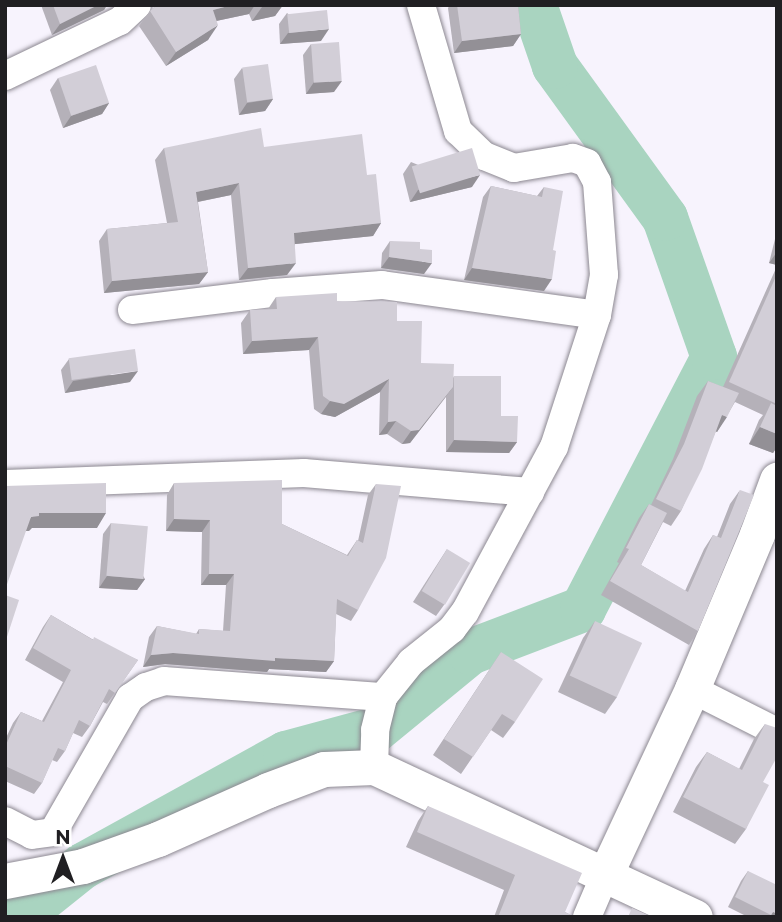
<!DOCTYPE html>
<style>
body{margin:0}
#map{position:relative;width:782px;height:922px;overflow:hidden;background:#f7f3fd;font-family:Montserrat,sans-serif}
div>[style]{position:absolute}
.river>*{height:46px;margin:-23px;padding:0 23px;transform-origin:23px;border-radius:23px;background:#a9d4c0}
.roads{filter:drop-shadow(0 0 2px #8c8891) drop-shadow(0 0 2px #8c8891)}
.minor>*{height:28px;margin:-14px;padding:0 14px;transform-origin:14px;border-radius:14px;background:#fff}
.tertiary>*{height:35px;margin:-17.5px;padding:0 17.5px;transform-origin:17.5px;border-radius:17.5px;background:#fff}
.wall>*{inset:0;background:#b5b1b9}
.shaded-wall>*{inset:0;background:#939096}
.building>*{inset:0;background:#d2ced7;transform-origin:0 0}
span{translate:-50% -50%;white-space:nowrap;text-align:center;line-height:1.15;-webkit-text-stroke:7px #fff;paint-order:stroke}
.frame{position:absolute;inset:0;border:7px solid #201f22;pointer-events:none}
.north{position:absolute;left:28px;top:824px;width:70px;height:70px;-webkit-text-stroke:5px #fff;paint-order:stroke;rotate:0deg;font-size:19px;font-weight:700;line-height:28px;text-align:center;color:#201f22}
.north::after{content:'';display:block;margin:auto;width:24px;height:32px;background:#201f22;clip-path:polygon(50% 0,100% 100%,50% 72%,0 100%)}
</style>
<div id="map">
<div class="river">
<div style="left:19px;top:917px;width:82px;rotate:-38.6deg"></div>
<div style="left:83px;top:866px;width:232px;rotate:-28.9deg"></div>
<div style="left:286px;top:754px;width:92px;rotate:-15.1deg"></div>
<div style="left:375px;top:730px;width:123px;rotate:-39.4deg"></div>
<div style="left:470px;top:652px;width:121px;rotate:-20.8deg"></div>
<div style="left:583px;top:609px;width:284px;rotate:-62.5deg"></div>
<div style="left:714px;top:357px;width:147px;rotate:-109.4deg"></div>
<div style="left:665px;top:218px;width:188px;rotate:-125.9deg"></div>
<div style="left:555px;top:66px;width:65px;rotate:-109deg"></div>
</div>
<div class="roads">
<div class="minor">
<div style="left:5px;top:76px;width:127px;rotate:-25.6deg"></div>
<div style="left:120px;top:21px;width:23px;rotate:-43deg"></div>
<div style="left:132px;top:310px;width:142px;rotate:-6.9deg"></div>
<div style="left:273px;top:293px;width:109px;rotate:-4.2deg"></div>
<div style="left:382px;top:285px;width:217px;rotate:7.9deg"></div>
<div style="left:5px;top:484px;width:299px;rotate:-2.1deg"></div>
<div style="left:304px;top:473px;width:227px;rotate:4.8deg"></div>
<div style="left:692px;top:689px;width:95px;rotate:26.8deg"></div>
<div style="left:374px;top:767px;width:37px;rotate:-88deg"></div>
<div style="left:375px;top:730px;width:34px;rotate:-76deg"></div>
<div style="left:383px;top:697px;width:45px;rotate:-51.3deg"></div>
<div style="left:411px;top:662px;width:53px;rotate:-38.8deg"></div>
<div style="left:452px;top:629px;width:21px;rotate:-53deg"></div>
<div style="left:465px;top:612px;width:187px;rotate:-61.7deg"></div>
<div style="left:554px;top:447px;width:139px;rotate:-72deg"></div>
<div style="left:597px;top:315px;width:41px;rotate:-80.1deg"></div>
<div style="left:604px;top:275px;width:93px;rotate:-94.3deg"></div>
<div style="left:597px;top:182px;width:21px;rotate:-118deg"></div>
<div style="left:587px;top:163px;width:15px;rotate:-160deg"></div>
<div style="left:573px;top:158px;width:60px;rotate:170.4deg"></div>
<div style="left:514px;top:168px;width:32px;rotate:-158deg"></div>
<div style="left:484px;top:156px;width:36px;rotate:-136deg"></div>
<div style="left:458px;top:131px;width:131px;rotate:-106.4deg"></div>
<div style="left:5px;top:821px;width:30px;rotate:27deg"></div>
<div style="left:32px;top:835px;width:21px;rotate:-8deg"></div>
<div style="left:53px;top:832px;width:155px;rotate:-60.1deg"></div>
<div style="left:130px;top:698px;width:19px;rotate:-35deg"></div>
<div style="left:146px;top:687px;width:19px;rotate:-18deg"></div>
<div style="left:164px;top:681px;width:220px;rotate:4.2deg"></div>
<div style="left:587px;top:917px;width:46px;rotate:-66.8deg"></div>
</div>
<div class="tertiary">
<div style="left:605px;top:875px;width:99px;rotate:25deg"></div>
<div style="left:5px;top:881px;width:79px;rotate:-10.9deg"></div>
<div style="left:83px;top:866px;width:80px;rotate:-19.8deg"></div>
<div style="left:158px;top:839px;width:120px;rotate:-24deg"></div>
<div style="left:268px;top:790px;width:60px;rotate:-20.6deg"></div>
<div style="left:324px;top:769px;width:50px;rotate:-2.3deg"></div>
<div style="left:374px;top:767px;width:255px;rotate:25.1deg"></div>
<div style="left:605px;top:875px;width:205px;rotate:-64.9deg"></div>
<div style="left:692px;top:689px;width:168px;rotate:-67.2deg"></div>
<div style="left:757px;top:534px;width:58px;rotate:-69.7deg"></div>
</div>
</div>
<div class="wall">
<div style="clip-path:polygon(41px 5px,107px 5px,104px 10px,52px 35px)"></div>
<div style="clip-path:polygon(157px 5px,283px 5px,275px 16px,252px 21px,249px 14px,216px 21px,208px 40px,166px 66px,139px 26px,150px 11px)"></div>
<div style="clip-path:polygon(450px 5px,518px 5px,521px 34px,513px 46px,454px 53px,448px 8px)"></div>
<div style="clip-path:polygon(287px 13px,321px 41px,280px 44px,279px 24px)"></div>
<div style="clip-path:polygon(311px 44px,334px 92px,306px 94px,303px 55px)"></div>
<div style="clip-path:polygon(242px 68px,273px 99px,265px 111px,239px 115px,234px 79px)"></div>
<div style="clip-path:polygon(58px 78px,109px 103px,102px 114px,63px 128px,50px 90px)"></div>
<div style="clip-path:polygon(264px 147px,367px 175px,381px 223px,373px 236px,295px 244px,287px 275px,239px 280px,231px 195px,198px 202px,208px 272px,199px 284px,104px 293px,99px 241px,107px 229px,167px 223px,155px 160px,164px 148px)"></div>
<div style="clip-path:polygon(411px 162px,472px 187px,410px 202px,403px 174px)"></div>
<div style="clip-path:polygon(491px 186px,537px 196px,544px 187px,544px 291px,464px 280px,483px 197px)"></div>
<div style="clip-path:polygon(777px 231px,777px 265px,769px 263px)"></div>
<div style="clip-path:polygon(390px 241px,420px 249px,424px 274px,381px 268px,382px 253px)"></div>
<div style="clip-path:polygon(777px 266px,777px 447px,773px 453px,749px 444px,759px 420px,763px 415px,735px 402px,717px 432px,716px 431px,681px 511px,671px 526px,663px 522px,641px 565px,685px 591px,704px 549px,713px 535px,717px 537px,730px 504px,740px 490px,698px 631px,689px 645px,601px 595px,619px 563px,617px 562px,639px 518px,649px 504px,651px 505px,673px 459px,697px 396px,708px 381px,723px 387px)"></div>
<div style="clip-path:polygon(276px 297px,337px 301px,397px 321px,421px 363px,453px 378px,454px 376px,501px 416px,517px 442px,509px 453px,446px 452px,446px 397px,410px 443px,402px 444px,387px 434px,379px 435px,380px 392px,335px 417px,321px 414px,314px 409px,309px 350px,243px 354px,241px 323px,250px 310px,268px 309px)"></div>
<div style="clip-path:polygon(69px 359px,130px 382px,65px 393px,61px 370px)"></div>
<div style="clip-path:polygon(174px 483px,282px 524px,347px 555px,357px 540px,358px 541px,368px 495px,376px 484px,358px 610px,351px 621px,336px 614px,334px 661px,326px 672px,269px 669px,267px 672px,165px 664px,143px 667px,149px 637px,157px 626px,196px 634px,199px 629px,223px 631px,226px 585px,201px 585px,202px 532px,166px 531px,167px 495px)"></div>
<div style="clip-path:polygon(111px 523px,145px 579px,137px 590px,99px 588px,103px 534px)"></div>
<div style="clip-path:polygon(447px 549px,444px 605px,436px 616px,413px 602px)"></div>
<div style="clip-path:polygon(51px 615px,92px 639px,138px 660px,107px 704px,103px 702px,90px 726px,82px 737px,73px 733px,65px 751px,57px 762px,52px 760px,42px 783px,34px 794px,5px 781px,5px 740px,13px 723px,21px 712px,42px 721px,63px 682px,25px 660px,43px 627px)"></div>
<div style="clip-path:polygon(595px 621px,617px 697px,605px 714px,558px 692px,583px 638px)"></div>
<div style="clip-path:polygon(501px 652px,515px 722px,503px 738px,491px 730px,461px 774px,433px 755px)"></div>
<div style="clip-path:polygon(765px 724px,763px 782px,746px 829px,735px 844px,673px 812px,696px 767px,707px 752px,739px 769px,754px 739px)"></div>
<div style="clip-path:polygon(428px 806px,565px 912px,575px 917px,494px 917px,504px 890px,406px 847px,418px 821px)"></div>
<div style="clip-path:polygon(748px 871px,777px 917px,748px 917px,728px 907px,741px 881px)"></div>
</div>
<div class="shaded-wall">
<div style="clip-path:polygon(98px 5px,107px 5px,104px 10px,52px 35px,60px 24px)"></div>
<div style="clip-path:polygon(232px 5px,255px 5px,249px 14px,202px 24px,213px 10px)"></div>
<div style="clip-path:polygon(269px 5px,283px 5px,275px 16px,252px 21px,262px 7px)"></div>
<div style="clip-path:polygon(218px 25px,208px 40px,166px 66px,176px 52px)"></div>
<div style="clip-path:polygon(329px 29px,321px 41px,280px 44px,288px 33px)"></div>
<div style="clip-path:polygon(521px 34px,513px 46px,454px 53px,462px 41px)"></div>
<div style="clip-path:polygon(342px 81px,334px 92px,306px 94px,314px 82px)"></div>
<div style="clip-path:polygon(273px 99px,265px 111px,239px 115px,247px 103px)"></div>
<div style="clip-path:polygon(109px 103px,102px 114px,63px 128px,71px 116px)"></div>
<div style="clip-path:polygon(480px 175px,472px 187px,410px 202px,418px 190px)"></div>
<div style="clip-path:polygon(239px 183px,231px 195px,187px 204px,196px 192px)"></div>
<div style="clip-path:polygon(381px 223px,373px 236px,286px 245px,294px 233px)"></div>
<div style="clip-path:polygon(777px 252px,777px 265px,769px 263px)"></div>
<div style="clip-path:polygon(389px 257px,432px 263px,424px 274px,381px 268px)"></div>
<div style="clip-path:polygon(296px 263px,287px 275px,239px 280px,248px 268px)"></div>
<div style="clip-path:polygon(472px 268px,552px 279px,544px 291px,464px 280px)"></div>
<div style="clip-path:polygon(208px 272px,199px 284px,104px 293px,112px 281px)"></div>
<div style="clip-path:polygon(318px 337px,309px 350px,243px 354px,252px 341px)"></div>
<div style="clip-path:polygon(138px 371px,130px 382px,65px 393px,73px 381px)"></div>
<div style="clip-path:polygon(389px 379px,380px 392px,335px 417px,321px 414px,330px 401px)"></div>
<div style="clip-path:polygon(453px 387px,410px 443px,402px 444px,411px 431px)"></div>
<div style="clip-path:polygon(722px 415px,727px 417px,717px 432px,712px 429px)"></div>
<div style="clip-path:polygon(396px 421px,387px 434px,379px 435px,388px 422px)"></div>
<div style="clip-path:polygon(760px 427px,777px 434px,777px 447px,773px 453px,749px 444px)"></div>
<div style="clip-path:polygon(454px 440px,517px 442px,509px 453px,446px 452px)"></div>
<div style="clip-path:polygon(39px 513px,106px 513px,97px 528px,32px 528px,29px 531px,21px 531px,31px 517px)"></div>
<div style="clip-path:polygon(174px 519px,210px 520px,202px 532px,166px 531px)"></div>
<div style="clip-path:polygon(209px 574px,234px 574px,226px 585px,201px 585px)"></div>
<div style="clip-path:polygon(107px 576px,145px 579px,137px 590px,99px 588px)"></div>
<div style="clip-path:polygon(173px 653px,275px 658px,334px 661px,326px 672px,269px 669px,267px 672px,165px 664px,143px 667px,151px 655px)"></div>
<div style="clip-path:polygon(773px 912px,777px 913px,777px 917px,770px 917px)"></div>
</div>
<div class="building">
<div style="clip-path:polygon(53px 5px,98px 5px,60px 24px)"></div>
<div style="clip-path:polygon(157px 5px,232px 5px,213px 10px,218px 25px,176px 52px,150px 11px)"></div>
<div style="clip-path:polygon(457px 5px,518px 5px,521px 34px,462px 41px)"></div>
<div style="left:327px;top:10px;width:19px;height:40px;rotate:84deg"></div>
<div style="left:339px;top:42px;width:39px;height:28px;rotate:86deg"></div>
<div style="left:268px;top:64px;width:35px;height:26px;rotate:82deg"></div>
<div style="left:96px;top:65px;width:40px;height:40px;rotate:71deg"></div>
<div style="clip-path:polygon(261px 128px,264px 147px,362px 134px,367px 175px,376px 174px,381px 223px,294px 233px,296px 263px,248px 268px,239px 183px,196px 192px,208px 272px,112px 281px,107px 229px,178px 222px,164px 148px)"></div>
<div style="left:472px;top:148px;width:28px;height:63px;rotate:73deg"></div>
<div style="clip-path:polygon(491px 186px,542px 197px,544px 187px,563px 191px,553px 250px,556px 251px,552px 279px,472px 268px)"></div>
<div style="clip-path:polygon(390px 241px,420px 242px,420px 249px,432px 250px,432px 263px,389px 257px)"></div>
<div style="clip-path:polygon(777px 274px,777px 404px,729px 382px)"></div>
<div style="clip-path:polygon(337px 293px,337px 301px,397px 302px,397px 321px,422px 321px,421px 363px,454px 364px,453px 387px,419px 430px,411px 431px,396px 421px,388px 422px,389px 379px,344px 404px,330px 401px,323px 396px,318px 337px,252px 341px,250px 310px,277px 309px,276px 297px)"></div>
<div style="left:135px;top:349px;width:22px;height:67px;rotate:82deg"></div>
<div style="clip-path:polygon(454px 376px,501px 376px,501px 416px,518px 416px,517px 442px,454px 440px)"></div>
<div style="clip-path:polygon(708px 381px,739px 393px,727px 417px,722px 415px,702px 469px,681px 511px,656px 499px,684px 444px)"></div>
<div style="clip-path:polygon(771px 403px,777px 406px,777px 434px,760px 427px)"></div>
<div style="clip-path:polygon(282px 480px,282px 524px,348px 556px,357px 540px,363px 543px,376px 484px,401px 486px,386px 558px,358px 610px,337px 599px,334px 661px,275px 658px,275px 661px,173px 653px,151px 655px,157px 626px,199px 634px,199px 629px,230px 631px,234px 574px,209px 574px,210px 520px,174px 519px,174px 483px)"></div>
<div style="clip-path:polygon(106px 483px,106px 513px,39px 513px,39px 516px,31px 517px,5px 590px,5px 486px)"></div>
<div style="clip-path:polygon(740px 490px,754px 495px,698px 631px,610px 581px,629px 549px,626px 548px,649px 504px,667px 513px,641px 565px,688px 592px,713px 535px,721px 538px)"></div>
<div style="left:111px;top:523px;width:37px;height:53px;rotate:5deg"></div>
<div style="left:447px;top:549px;width:27px;height:49px;rotate:31deg"></div>
<div style="clip-path:polygon(5px 595px,19px 600px,5px 643px)"></div>
<div style="clip-path:polygon(51px 615px,93px 640px,94px 637px,138px 660px,115px 693px,109px 689px,90px 726px,79px 720px,65px 751px,58px 748px,42px 783px,5px 766px,5px 747px,21px 712px,44px 722px,71px 670px,33px 648px)"></div>
<div style="left:595px;top:621px;width:52px;height:60px;rotate:25deg"></div>
<div style="clip-path:polygon(501px 652px,543px 679px,515px 722px,502px 714px,473px 757px,444px 739px)"></div>
<div style="clip-path:polygon(765px 724px,777px 728px,777px 757px,763px 782px,769px 785px,746px 829px,683px 797px,707px 752px,742px 770px)"></div>
<div style="clip-path:polygon(428px 806px,582px 873px,565px 912px,575px 917px,498px 917px,515px 875px,417px 832px)"></div>
<div style="clip-path:polygon(748px 871px,777px 885px,777px 913px,773px 912px,771px 915px,735px 897px)"></div>
<div style="clip-path:polygon(632px 908px,652px 917px,628px 917px)"></div>
</div>
<div class="frame"></div>
<div class="north">N</div>
</div>
